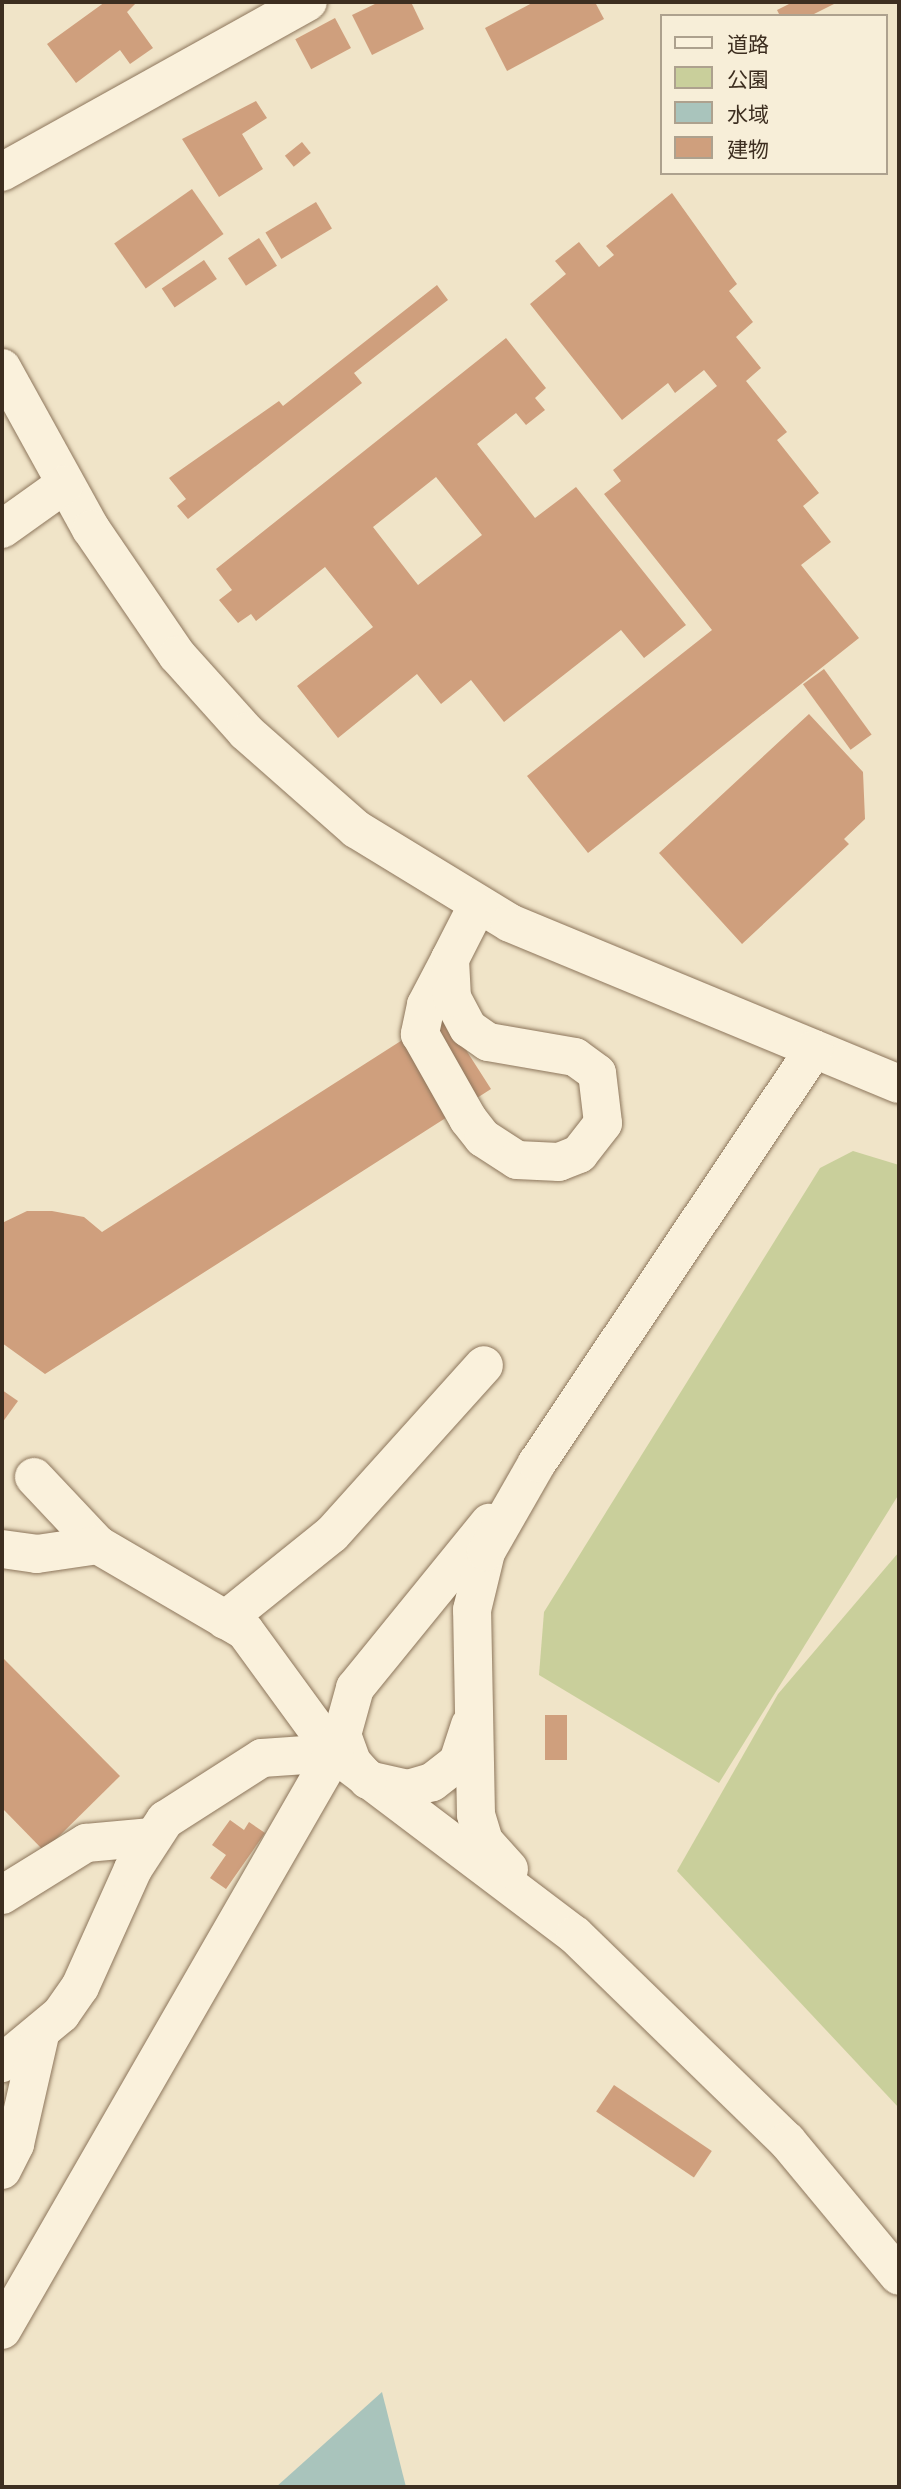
<!DOCTYPE html>
<meta charset="utf-8">
<style>
body{margin:0}
#map{position:relative;width:901px;height:2489px;overflow:hidden;background:#f0e4c8;font-family:Georgia,"Noto Sans JP",serif}
div>[style]{position:absolute}
.green>*{inset:0;background:#c9cf9b}
.water>*{inset:0;background:#a9c4bc}
.building>*{inset:0;background:#cf9f7d;transform-origin:0 0}
.roads{filter:drop-shadow(0 0 2px #8d765c) drop-shadow(0 0 2px #8d765c)}
.minor>*{height:38px;margin:-19px;padding:0 19px;transform-origin:19px;border-radius:19px;background:#faf1dc}
span{translate:-50% -50%;white-space:nowrap;text-align:center;line-height:1.15;-webkit-text-stroke:7px #f7eed8;paint-order:stroke}
.frame{position:absolute;inset:0;border:4px solid #3d2e20;pointer-events:none}
.legend{position:absolute;left:660px;top:14px;width:228px;height:161px;box-sizing:border-box;background:#f7eed8;border:2px solid #ada18e;margin:0;padding:9px 12px;list-style:none;font-size:21px;color:#3d2e20}
.legend li{display:flex;align-items:center;gap:14px;height:35px}
.legend b{width:35px;border:2px solid #ada18e}
</style>
<div id="map">
<div class="green">
<div style="clip-path:polygon(853px 1151px,899px 1165px,899px 1494px,719px 1783px,539px 1675px,544px 1612px,820px 1168px)"></div>
<div style="clip-path:polygon(899px 1552px,899px 2108px,677px 1871px,778px 1694px)"></div>
</div>
<div class="water">
<div style="clip-path:polygon(382px 2392px,406px 2487px,276px 2487px)"></div>
</div>
<div class="building">
<div style="clip-path:polygon(105px 2px,137px 2px,127px 12px,153px 48px,130px 64px,120px 50px,76px 83px,47px 44px)"></div>
<div style="clip-path:polygon(379px 2px,411px 2px,424px 29px,372px 55px,352px 15px)"></div>
<div style="clip-path:polygon(534px 2px,595px 2px,604px 19px,507px 71px,485px 28px)"></div>
<div style="clip-path:polygon(793px 2px,838px 2px,810px 16px,780px 16px,777px 10px)"></div>
<div style="left:335px;top:18px;width:34px;height:45px;rotate:62deg"></div>
<div style="clip-path:polygon(256px 101px,267px 118px,242px 134px,263px 169px,219px 197px,182px 139px)"></div>
<div style="left:302px;top:142px;width:14px;height:22px;rotate:51deg"></div>
<div style="left:192px;top:189px;width:55px;height:95px;rotate:55deg"></div>
<div style="clip-path:polygon(672px 193px,737px 284px,729px 291px,753px 322px,736px 337px,761px 368px,746px 381px,787px 432px,777px 440px,819px 493px,803px 506px,831px 542px,801px 565px,859px 638px,588px 853px,527px 776px,712px 630px,604px 494px,621px 481px,613px 470px,717px 386px,704px 370px,675px 393px,668px 383px,622px 420px,530px 304px,566px 274px,555px 261px,579px 242px,599px 267px,614px 255px,606px 246px)"></div>
<div style="left:316px;top:202px;width:31px;height:59px;rotate:59deg"></div>
<div style="left:259px;top:238px;width:33px;height:37px;rotate:57deg"></div>
<div style="left:204px;top:260px;width:23px;height:51px;rotate:56deg"></div>
<div style="clip-path:polygon(437px 285px,448px 300px,354px 373px,362px 383px,188px 519px,177px 506px,186px 499px,169px 478px,279px 401px,283px 406px)"></div>
<div style="clip-path:polygon(evenodd,506px 338px,546px 388px,535px 398px,545px 410px,526px 425px,516px 413px,477px 444px,535px 518px,576px 487px,686px 625px,644px 658px,621px 630px,504px 722px,471px 680px,441px 704px,417px 674px,338px 738px,297px 686px,373px 627px,325px 567px,256px 621px,251px 614px,238px 623px,219px 600px,232px 590px,216px 569px,506px 338px,436px 477px,482px 535px,418px 585px,373px 527px,436px 477px)"></div>
<div style="left:824px;top:669px;width:81px;height:26px;rotate:54deg"></div>
<div style="clip-path:polygon(809px 714px,863px 772px,865px 819px,844px 839px,849px 844px,742px 944px,659px 853px)"></div>
<div style="clip-path:polygon(443px 1014px,491px 1089px,45px 1374px,2px 1343px,2px 1223px,27px 1211px,52px 1211px,84px 1217px,102px 1232px)"></div>
<div style="clip-path:polygon(2px 1390px,18px 1401px,2px 1423px)"></div>
<div style="clip-path:polygon(2px 1657px,120px 1776px,44px 1851px,2px 1808px)"></div>
<div style="left:545px;top:1715px;width:22px;height:45px"></div>
<div style="clip-path:polygon(230px 1820px,244px 1830px,249px 1822px,265px 1833px,226px 1889px,210px 1878px,226px 1855px,212px 1845px)"></div>
<div style="left:614px;top:2085px;width:118px;height:32px;rotate:34deg"></div>
</div>
<div class="roads">
<div class="minor">
<div style="left:2px;top:172px;width:350px;rotate:-29.1deg"></div>
<div style="left:2px;top:368px;width:184px;rotate:61.1deg"></div>
<div style="left:91px;top:529px;width:153px;rotate:55.7deg"></div>
<div style="left:177px;top:655px;width:103px;rotate:48.1deg"></div>
<div style="left:246px;top:732px;width:147px;rotate:41.4deg"></div>
<div style="left:356px;top:829px;width:180px;rotate:31.4deg"></div>
<div style="left:510px;top:923px;width:421px;rotate:22.5deg"></div>
<div style="left:2px;top:529px;width:77px;rotate:-35.5deg"></div>
<div style="left:450px;top:959px;width:52px;rotate:117.6deg"></div>
<div style="left:426px;top:1005px;width:30px;rotate:102deg"></div>
<div style="left:420px;top:1034px;width:98px;rotate:60.5deg"></div>
<div style="left:468px;top:1119px;width:24px;rotate:52deg"></div>
<div style="left:483px;top:1138px;width:40px;rotate:32.9deg"></div>
<div style="left:517px;top:1160px;width:42px;rotate:2.7deg"></div>
<div style="left:559px;top:1162px;width:22px;rotate:-22deg"></div>
<div style="left:579px;top:1154px;width:39px;rotate:-52deg"></div>
<div style="left:603px;top:1123px;width:50px;rotate:-96.8deg"></div>
<div style="left:597px;top:1073px;width:27px;rotate:-144deg"></div>
<div style="left:575px;top:1057px;width:88px;rotate:-170.2deg"></div>
<div style="left:488px;top:1042px;width:24px;rotate:-145deg"></div>
<div style="left:468px;top:1028px;width:34px;rotate:-118deg"></div>
<div style="left:452px;top:998px;width:39px;rotate:-93deg"></div>
<div style="left:450px;top:959px;width:59px;rotate:-63deg"></div>
<div style="left:34px;top:1477px;width:93px;rotate:46.7deg"></div>
<div style="left:98px;top:1545px;width:170px;rotate:30.3deg"></div>
<div style="left:245px;top:1631px;width:151px;rotate:53.9deg"></div>
<div style="left:334px;top:1753px;width:302px;rotate:37.1deg"></div>
<div style="left:575px;top:1935px;width:296px;rotate:44.2deg"></div>
<div style="left:787px;top:2141px;width:175px;rotate:50.3deg"></div>
<div style="left:2px;top:1549px;width:35px;rotate:8deg"></div>
<div style="left:37px;top:1554px;width:62px;rotate:-8.4deg"></div>
<div style="left:225px;top:1620px;width:137px;rotate:-38.8deg"></div>
<div style="left:332px;top:1534px;width:227px;rotate:-48deg"></div>
<div style="left:470px;top:1725px;width:39px;rotate:108deg"></div>
<div style="left:458px;top:1762px;width:33px;rotate:142deg"></div>
<div style="left:432px;top:1782px;width:25px;rotate:164deg"></div>
<div style="left:408px;top:1789px;width:41px;rotate:-167.3deg"></div>
<div style="left:368px;top:1780px;width:24px;rotate:-132deg"></div>
<div style="left:352px;top:1762px;width:29px;rotate:-110deg"></div>
<div style="left:342px;top:1735px;width:49px;rotate:-74.5deg"></div>
<div style="left:355px;top:1688px;width:213px;rotate:-50.9deg"></div>
<div style="left:509px;top:1869px;width:38px;rotate:-132deg"></div>
<div style="left:484px;top:1841px;width:27px;rotate:-107deg"></div>
<div style="left:476px;top:1815px;width:205px;rotate:-91.1deg"></div>
<div style="left:472px;top:1610px;width:60px;rotate:-76.4deg"></div>
<div style="left:486px;top:1552px;width:103px;rotate:-60.2deg"></div>
<div style="left:537px;top:1463px;width:498px;rotate:-56.2deg"></div>
<div style="left:2px;top:1895px;width:99px;rotate:-31.8deg"></div>
<div style="left:86px;top:1843px;width:66px;rotate:-5.2deg"></div>
<div style="left:2px;top:2063px;width:77px;rotate:-39.7deg"></div>
<div style="left:61px;top:2014px;width:33px;rotate:-55deg"></div>
<div style="left:80px;top:1987px;width:129px;rotate:-65.8deg"></div>
<div style="left:133px;top:1869px;width:59px;rotate:-56.9deg"></div>
<div style="left:165px;top:1820px;width:115px;rotate:-32.6deg"></div>
<div style="left:262px;top:1758px;width:72px;rotate:-4deg"></div>
<div style="left:2px;top:2170px;width:29px;rotate:-63deg"></div>
<div style="left:15px;top:2144px;width:112px;rotate:-77.1deg"></div>
<div style="left:2px;top:2330px;width:666px;rotate:-60.08deg"></div>
</div>
</div>
<div class="frame"></div>
<ul class="legend">
<li><b style="height:9px;background:#faf1dc"></b>道路</li>
<li><b style="height:19px;background:#c9cf9b"></b>公園</li>
<li><b style="height:19px;background:#a9c4bc"></b>水域</li>
<li><b style="height:19px;background:#cf9f7d"></b>建物</li>
</ul>
</div>
